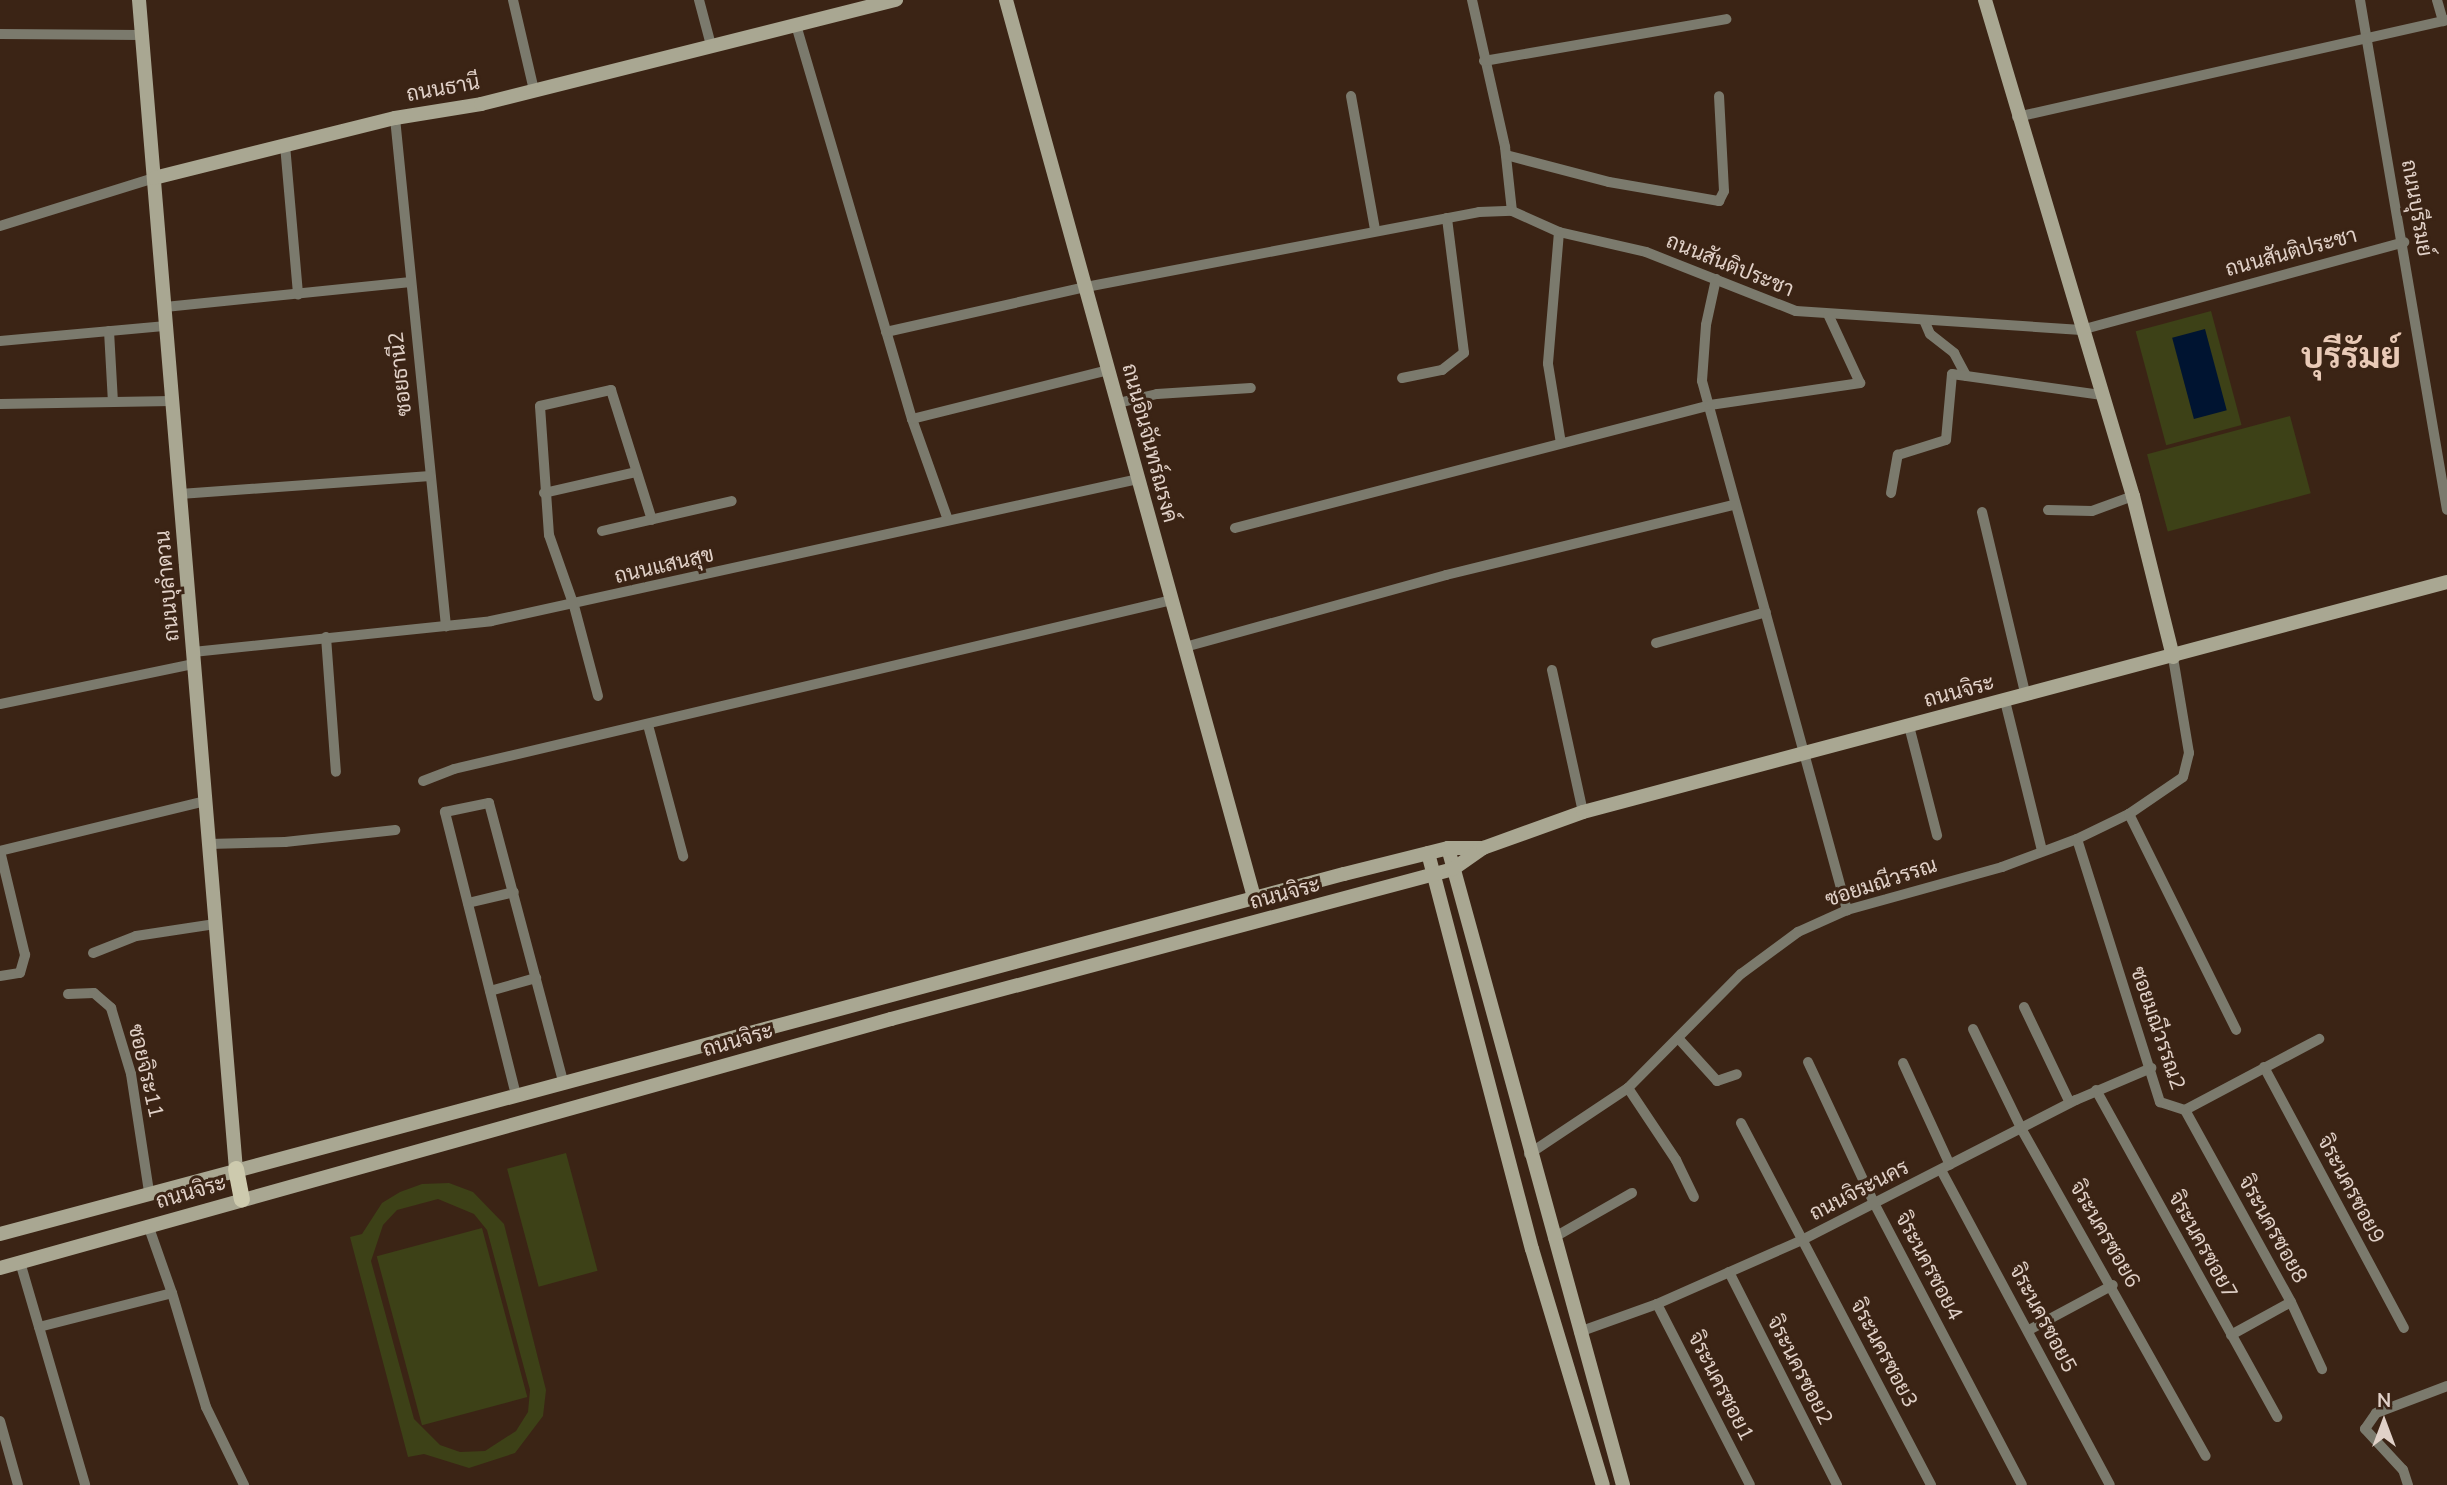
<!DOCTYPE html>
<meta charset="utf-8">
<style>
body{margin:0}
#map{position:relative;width:2447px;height:1485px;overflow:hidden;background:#3b2415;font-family:"Nunito Sans",Sarabun,sans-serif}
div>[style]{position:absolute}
.green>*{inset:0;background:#3d4117;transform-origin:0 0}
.water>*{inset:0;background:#001431;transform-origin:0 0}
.street>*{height:10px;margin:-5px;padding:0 5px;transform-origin:5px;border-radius:5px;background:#7b7a6d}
.secondary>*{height:14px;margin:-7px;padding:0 7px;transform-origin:7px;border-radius:7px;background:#a9a792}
.primary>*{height:16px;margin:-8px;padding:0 8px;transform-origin:8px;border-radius:8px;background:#cdcaae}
span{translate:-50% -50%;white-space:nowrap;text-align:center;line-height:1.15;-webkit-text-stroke:6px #3b2415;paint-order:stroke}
.street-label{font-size:21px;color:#e1d1c8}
.town-label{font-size:35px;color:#e9cab7;font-weight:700}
.north{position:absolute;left:2349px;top:1387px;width:70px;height:70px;-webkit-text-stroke:5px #3b2415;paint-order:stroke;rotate:0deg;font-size:19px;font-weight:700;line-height:28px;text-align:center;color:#e1d1c8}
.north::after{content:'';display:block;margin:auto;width:24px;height:32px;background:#e1d1c8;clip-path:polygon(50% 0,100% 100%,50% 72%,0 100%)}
</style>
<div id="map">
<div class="green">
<div style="left:2211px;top:311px;width:118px;height:78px;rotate:75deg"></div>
<div style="left:2290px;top:416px;width:80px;height:148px;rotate:75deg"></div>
<div style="left:566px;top:1153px;width:122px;height:61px;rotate:75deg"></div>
<div style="clip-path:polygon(evenodd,449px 1183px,473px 1192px,504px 1224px,546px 1390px,543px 1416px,515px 1453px,469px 1468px,424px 1454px,408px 1457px,350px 1237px,362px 1234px,382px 1203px,400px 1192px,422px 1184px,449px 1183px,438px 1199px,474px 1214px,487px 1230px,530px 1390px,528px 1412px,516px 1431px,485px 1451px,460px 1452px,440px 1445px,414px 1419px,371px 1261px,383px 1225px,397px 1210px,438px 1199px)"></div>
<div style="left:482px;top:1228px;width:175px;height:109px;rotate:75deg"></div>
</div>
<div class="water">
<div style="left:2205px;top:329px;width:84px;height:34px;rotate:75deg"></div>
</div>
<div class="street">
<div style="left:513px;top:0;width:92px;rotate:76.9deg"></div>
<div style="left:699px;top:0;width:47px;rotate:75.1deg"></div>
<div style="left:1472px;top:0;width:151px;rotate:77.3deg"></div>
<div style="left:1505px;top:147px;width:64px;rotate:83.8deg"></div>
<div style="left:2360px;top:0;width:517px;rotate:80.32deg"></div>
<div style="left:2437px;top:0;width:22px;rotate:74deg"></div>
<div style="left:796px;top:25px;width:411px;rotate:73.6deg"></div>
<div style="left:912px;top:419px;width:107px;rotate:70.4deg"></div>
<div style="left:0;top:34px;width:142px;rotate:0.4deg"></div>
<div style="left:1484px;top:61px;width:246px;rotate:-9.8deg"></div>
<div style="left:1351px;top:96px;width:136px;rotate:79.8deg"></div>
<div style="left:2017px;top:117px;width:441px;rotate:-12.7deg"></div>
<div style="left:395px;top:118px;width:511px;rotate:84.27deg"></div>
<div style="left:285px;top:145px;width:150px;rotate:85deg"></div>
<div style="left:1506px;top:155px;width:106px;rotate:14.7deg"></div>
<div style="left:1609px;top:182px;width:112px;rotate:9.8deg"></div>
<div style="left:1719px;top:201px;width:11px;rotate:-63deg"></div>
<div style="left:1724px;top:191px;width:95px;rotate:-93deg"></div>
<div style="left:0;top:226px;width:161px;rotate:-17.3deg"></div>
<div style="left:1559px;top:232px;width:132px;rotate:94.8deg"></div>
<div style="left:1548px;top:364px;width:80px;rotate:80.7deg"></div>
<div style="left:1716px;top:279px;width:47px;rotate:102.3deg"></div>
<div style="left:1706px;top:325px;width:56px;rotate:94.1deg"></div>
<div style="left:1702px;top:381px;width:549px;rotate:74.67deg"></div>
<div style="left:165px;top:307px;width:247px;rotate:-5.8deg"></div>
<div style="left:1924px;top:320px;width:15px;rotate:67deg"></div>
<div style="left:1930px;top:334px;width:31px;rotate:38deg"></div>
<div style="left:1954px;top:353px;width:26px;rotate:62deg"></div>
<div style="left:109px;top:331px;width:71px;rotate:86.8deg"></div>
<div style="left:886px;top:332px;width:205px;rotate:-12.7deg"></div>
<div style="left:1086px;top:287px;width:400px;rotate:-10.8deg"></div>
<div style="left:1479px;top:212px;width:33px;rotate:-2deg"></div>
<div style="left:1512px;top:211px;width:51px;rotate:24.1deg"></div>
<div style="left:1559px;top:232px;width:89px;rotate:12.9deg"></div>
<div style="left:1646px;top:252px;width:161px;rotate:21.5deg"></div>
<div style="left:1796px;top:311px;width:286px;rotate:3.8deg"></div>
<div style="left:2081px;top:330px;width:335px;rotate:-15.2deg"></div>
<div style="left:0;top:341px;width:167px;rotate:-5.2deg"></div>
<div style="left:1402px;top:378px;width:41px;rotate:-11.3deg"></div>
<div style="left:1442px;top:370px;width:28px;rotate:-38deg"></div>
<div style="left:1464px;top:353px;width:136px;rotate:-97.2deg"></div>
<div style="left:1118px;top:403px;width:40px;rotate:-13deg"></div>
<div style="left:1157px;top:394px;width:94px;rotate:-3.7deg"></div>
<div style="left:0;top:404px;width:172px;rotate:-1deg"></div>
<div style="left:912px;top:419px;width:203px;rotate:-14deg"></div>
<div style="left:544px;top:493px;width:94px;rotate:-12.9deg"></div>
<div style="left:1891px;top:493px;width:39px;rotate:-80deg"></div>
<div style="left:1898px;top:455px;width:50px;rotate:-17.4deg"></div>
<div style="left:1946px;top:440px;width:66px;rotate:-84.8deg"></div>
<div style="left:1952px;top:374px;width:150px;rotate:8deg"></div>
<div style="left:180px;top:494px;width:251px;rotate:-4.1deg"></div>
<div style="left:2048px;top:510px;width:44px;rotate:1.3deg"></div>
<div style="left:2092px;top:511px;width:44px;rotate:-20.1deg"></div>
<div style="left:1982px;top:512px;width:189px;rotate:76.6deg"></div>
<div style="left:1235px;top:528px;width:491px;rotate:-14.5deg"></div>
<div style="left:1710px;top:405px;width:152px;rotate:-8.3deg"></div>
<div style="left:1860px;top:383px;width:76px;rotate:-114.9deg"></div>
<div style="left:602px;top:531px;width:133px;rotate:-13deg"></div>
<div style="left:326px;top:637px;width:135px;rotate:85.8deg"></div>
<div style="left:1656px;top:643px;width:114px;rotate:-15.7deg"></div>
<div style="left:1185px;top:647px;width:271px;rotate:-15.4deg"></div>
<div style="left:1446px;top:575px;width:296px;rotate:-13.7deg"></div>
<div style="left:193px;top:652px;width:300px;rotate:-5.9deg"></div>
<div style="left:491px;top:621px;width:662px;rotate:-12.38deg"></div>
<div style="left:1552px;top:670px;width:145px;rotate:77.7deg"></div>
<div style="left:598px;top:696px;width:93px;rotate:-104.9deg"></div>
<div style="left:574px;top:606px;width:75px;rotate:-109.4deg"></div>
<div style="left:549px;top:535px;width:129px;rotate:-94deg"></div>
<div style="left:540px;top:406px;width:73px;rotate:-12.7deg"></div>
<div style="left:611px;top:390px;width:136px;rotate:72.5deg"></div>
<div style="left:2005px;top:701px;width:154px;rotate:76.1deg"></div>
<div style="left:0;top:704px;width:198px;rotate:-11.7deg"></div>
<div style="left:648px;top:725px;width:136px;rotate:75deg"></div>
<div style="left:1909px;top:726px;width:113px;rotate:75.6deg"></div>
<div style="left:423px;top:781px;width:33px;rotate:-21deg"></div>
<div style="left:454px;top:769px;width:738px;rotate:-13.24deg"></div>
<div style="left:2129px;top:814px;width:241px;rotate:63.6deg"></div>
<div style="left:2077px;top:839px;width:276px;rotate:72.5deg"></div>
<div style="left:2160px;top:1102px;width:26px;rotate:18deg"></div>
<div style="left:2185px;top:1110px;width:152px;rotate:-27.9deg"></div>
<div style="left:209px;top:844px;width:76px;rotate:-1.5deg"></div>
<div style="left:285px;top:842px;width:111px;rotate:-6.2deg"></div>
<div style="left:0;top:851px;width:211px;rotate:-13.7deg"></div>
<div style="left:468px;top:903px;width:47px;rotate:-13.4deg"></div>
<div style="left:93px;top:953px;width:46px;rotate:-21.6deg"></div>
<div style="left:136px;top:936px;width:80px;rotate:-8.6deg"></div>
<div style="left:0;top:976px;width:20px;rotate:-9deg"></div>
<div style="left:20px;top:973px;width:19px;rotate:-74deg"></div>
<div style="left:25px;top:955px;width:107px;rotate:-103.5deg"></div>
<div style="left:490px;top:991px;width:48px;rotate:-15.8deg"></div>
<div style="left:68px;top:994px;width:26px;rotate:-2deg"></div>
<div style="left:94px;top:993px;width:23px;rotate:41deg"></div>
<div style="left:111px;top:1008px;width:69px;rotate:73.1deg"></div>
<div style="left:131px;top:1074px;width:118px;rotate:81.3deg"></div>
<div style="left:2024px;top:1007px;width:106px;rotate:64.4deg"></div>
<div style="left:1973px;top:1029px;width:112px;rotate:64.1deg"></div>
<div style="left:2022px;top:1130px;width:374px;rotate:60.6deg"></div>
<div style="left:1678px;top:1038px;width:58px;rotate:47.8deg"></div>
<div style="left:1717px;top:1081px;width:21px;rotate:-19deg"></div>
<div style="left:1808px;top:1062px;width:156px;rotate:64.9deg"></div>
<div style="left:1874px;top:1203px;width:318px;rotate:62.3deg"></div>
<div style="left:1903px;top:1063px;width:112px;rotate:65.3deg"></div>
<div style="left:2264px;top:1067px;width:296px;rotate:61.8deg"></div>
<div style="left:1628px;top:1088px;width:87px;rotate:56.3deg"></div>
<div style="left:1676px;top:1160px;width:41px;rotate:64.1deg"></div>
<div style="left:2096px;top:1090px;width:374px;rotate:61deg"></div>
<div style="left:516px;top:1095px;width:292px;rotate:-104.1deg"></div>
<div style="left:445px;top:812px;width:45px;rotate:-11.6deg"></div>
<div style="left:489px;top:803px;width:289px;rotate:75.1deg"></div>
<div style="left:2185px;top:1110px;width:219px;rotate:61.1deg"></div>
<div style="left:2291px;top:1302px;width:74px;rotate:65.2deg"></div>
<div style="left:1741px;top:1123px;width:409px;rotate:62.3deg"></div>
<div style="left:1529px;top:1154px;width:119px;rotate:-33.7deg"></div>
<div style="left:1628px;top:1088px;width:161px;rotate:-45.3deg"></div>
<div style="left:1741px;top:974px;width:71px;rotate:-36.4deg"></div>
<div style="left:1798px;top:932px;width:54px;rotate:-24.2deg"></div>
<div style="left:1847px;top:910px;width:161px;rotate:-15.5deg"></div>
<div style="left:2002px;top:867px;width:80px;rotate:-20.5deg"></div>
<div style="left:2077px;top:839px;width:58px;rotate:-25.7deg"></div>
<div style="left:2129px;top:814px;width:65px;rotate:-34.4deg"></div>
<div style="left:2183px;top:777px;width:25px;rotate:-76deg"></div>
<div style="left:2189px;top:753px;width:97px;rotate:-99.5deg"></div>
<div style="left:1941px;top:1170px;width:357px;rotate:61.8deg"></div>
<div style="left:148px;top:1225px;width:72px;rotate:70.6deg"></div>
<div style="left:1553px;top:1238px;width:91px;rotate:-29.7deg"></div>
<div style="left:20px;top:1262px;width:232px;rotate:73.7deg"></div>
<div style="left:1729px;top:1272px;width:239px;rotate:63.1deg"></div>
<div style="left:1657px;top:1304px;width:203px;rotate:62.8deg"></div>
<div style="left:39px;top:1327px;width:137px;rotate:-14.3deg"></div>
<div style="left:172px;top:1293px;width:119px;rotate:73.4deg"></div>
<div style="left:206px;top:1407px;width:87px;rotate:64deg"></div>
<div style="left:2029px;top:1330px;width:95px;rotate:-28.2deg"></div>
<div style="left:1579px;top:1332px;width:83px;rotate:-19.7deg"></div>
<div style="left:1657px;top:1304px;width:158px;rotate:-23.8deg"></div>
<div style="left:1802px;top:1240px;width:308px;rotate:-27.1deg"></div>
<div style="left:2076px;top:1100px;width:82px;rotate:-23.1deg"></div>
<div style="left:2231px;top:1335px;width:68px;rotate:-28.8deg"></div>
<div style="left:0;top:1421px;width:66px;rotate:74.3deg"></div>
<div style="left:2408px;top:1485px;width:16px;rotate:-108deg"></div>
<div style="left:2403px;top:1470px;width:56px;rotate:-132.8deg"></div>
<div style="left:2365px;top:1429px;width:19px;rotate:-55deg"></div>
<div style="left:2376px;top:1413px;width:76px;rotate:-20.8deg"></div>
</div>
<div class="secondary">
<div style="left:139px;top:0;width:1173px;rotate:85.26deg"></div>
<div style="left:1006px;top:0;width:931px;rotate:74.55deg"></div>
<div style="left:1985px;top:0;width:518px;rotate:73.39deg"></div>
<div style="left:2133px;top:496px;width:166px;rotate:76deg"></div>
<div style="left:154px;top:178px;width:248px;rotate:-14deg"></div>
<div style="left:395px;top:118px;width:87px;rotate:-9.2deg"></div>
<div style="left:481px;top:104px;width:428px;rotate:-14.1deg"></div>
<div style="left:1448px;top:848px;width:661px;rotate:74.64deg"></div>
<div style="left:1428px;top:853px;width:409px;rotate:75.3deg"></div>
<div style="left:1532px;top:1249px;width:246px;rotate:73.3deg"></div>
<div style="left:0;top:1234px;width:1391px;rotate:-15deg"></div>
<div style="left:1344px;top:874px;width:107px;rotate:-14deg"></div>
<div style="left:1448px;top:848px;width:35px"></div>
<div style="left:0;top:1268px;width:925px;rotate:-15.61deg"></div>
<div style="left:891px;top:1019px;width:582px;rotate:-14.94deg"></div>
<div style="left:1453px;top:869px;width:37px;rotate:-35deg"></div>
<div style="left:1483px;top:848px;width:106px;rotate:-19.8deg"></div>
<div style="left:1583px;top:812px;width:894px;rotate:-14.91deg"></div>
</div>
<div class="primary">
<div style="left:236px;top:1169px;width:31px;rotate:79deg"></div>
</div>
<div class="street-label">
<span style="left:443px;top:88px;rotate:-10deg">ถนนธานี</span>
<span style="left:2417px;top:208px;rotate:80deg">ถนนบุรีรมย์</span>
<span style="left:2291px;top:252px;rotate:-15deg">ถนนสันติประชา</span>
<span style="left:1730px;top:265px;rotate:22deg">ถนนสันติประชา</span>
<span style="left:400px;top:374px;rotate:-96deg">ซอยธานี2</span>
<span style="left:1150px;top:443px;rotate:75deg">ถนนอินจันทร์ณรงค์</span>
<span style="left:664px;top:565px;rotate:-13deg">ถนนแสนสุข</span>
<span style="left:167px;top:586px;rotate:-95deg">ถนนบุลำดวน</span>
<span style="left:1959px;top:691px;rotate:-15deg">ถนนจิระ</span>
<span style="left:1881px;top:882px;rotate:-18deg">ซอยมณีวรรณ</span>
<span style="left:1285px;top:893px;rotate:-15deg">ถนนจิระ</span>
<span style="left:2158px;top:1028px;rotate:71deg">ซอยมณีวรรณ2</span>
<span style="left:738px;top:1040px;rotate:-16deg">ถนนจิระ</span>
<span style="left:146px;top:1071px;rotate:77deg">ซอยจิระ11</span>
<span style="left:2351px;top:1189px;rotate:62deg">จิระนครซอย9</span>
<span style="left:1859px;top:1190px;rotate:-27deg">ถนนจิระนคร</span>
<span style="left:191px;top:1192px;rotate:-16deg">ถนนจิระ</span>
<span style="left:2273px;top:1229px;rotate:61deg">จิระนครซอย8</span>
<span style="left:2105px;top:1234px;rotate:60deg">จิระนครซอย6</span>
<span style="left:2203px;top:1245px;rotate:61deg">จิระนครซอย7</span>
<span style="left:1929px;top:1266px;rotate:62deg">จิระนครซอย4</span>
<span style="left:2043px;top:1318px;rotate:62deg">จิระนครซอย5</span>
<span style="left:1884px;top:1353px;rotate:62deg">จิระนครซอย3</span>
<span style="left:1800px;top:1370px;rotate:63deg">จิระนครซอย2</span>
<span style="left:1721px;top:1386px;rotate:63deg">จิระนครซอย1</span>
</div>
<div class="town-label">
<span style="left:2351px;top:357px">บุรีรัมย์</span>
</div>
<div class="north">N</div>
</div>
